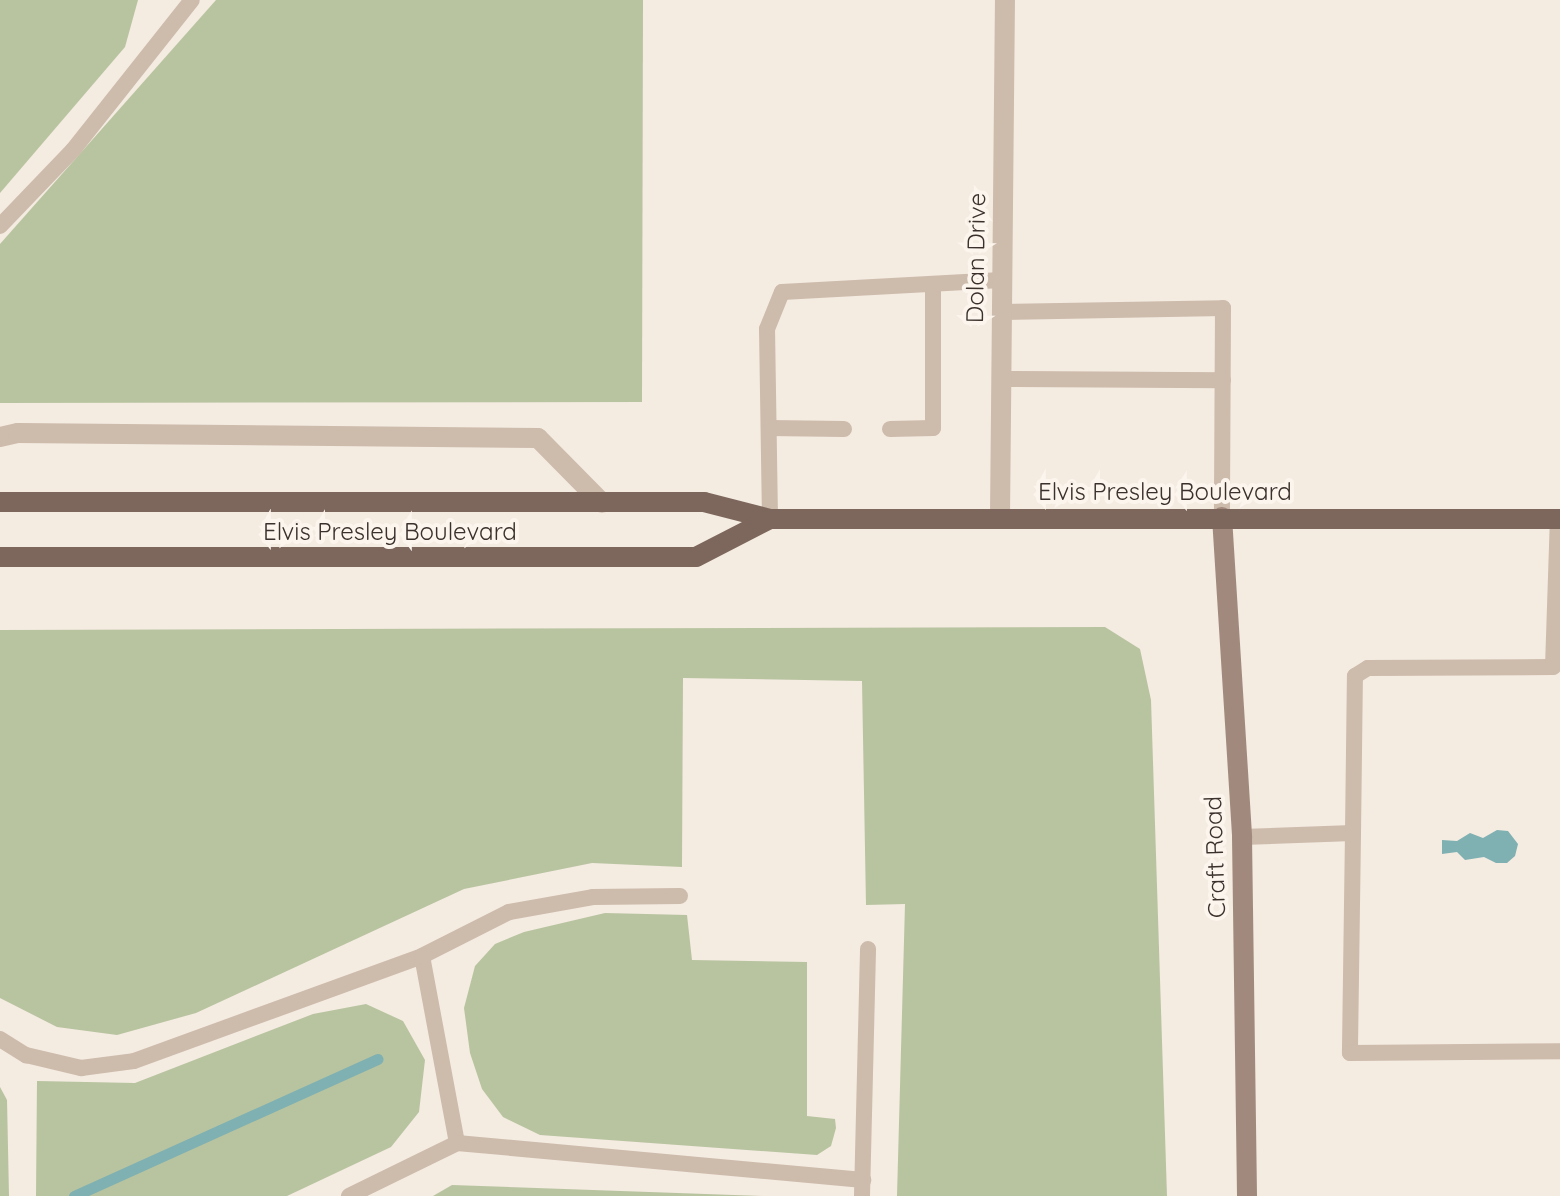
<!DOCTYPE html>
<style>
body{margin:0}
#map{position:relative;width:1560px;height:1196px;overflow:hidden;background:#f4ebe1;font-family:Quicksand,sans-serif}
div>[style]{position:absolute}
.green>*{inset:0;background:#b8c4a0}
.water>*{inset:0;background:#7fb0b2}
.stream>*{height:11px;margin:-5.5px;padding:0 5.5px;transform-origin:5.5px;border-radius:5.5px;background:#7fb0b2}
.lane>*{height:16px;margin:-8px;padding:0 8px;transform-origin:8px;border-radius:8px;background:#cdbbac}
.street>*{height:20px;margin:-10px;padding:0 10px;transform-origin:10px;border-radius:10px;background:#cdbbac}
.secondary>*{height:20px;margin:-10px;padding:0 10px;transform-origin:10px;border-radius:10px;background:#a18a7d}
.primary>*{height:20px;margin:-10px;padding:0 10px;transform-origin:10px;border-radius:10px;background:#7d675c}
span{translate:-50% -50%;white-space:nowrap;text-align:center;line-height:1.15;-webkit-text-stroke:8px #fbf5ee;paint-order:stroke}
.street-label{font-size:24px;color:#3b302b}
</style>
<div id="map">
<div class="green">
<div style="clip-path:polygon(0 0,138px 0,125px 47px,0 193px)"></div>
<div style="clip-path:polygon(216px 0,643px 0,642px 402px,0 403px,0 244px)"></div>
<div style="clip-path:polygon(1105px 627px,1140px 649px,1151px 700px,1167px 1196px,897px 1196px,905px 904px,866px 905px,862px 681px,683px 678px,682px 867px,592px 863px,464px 889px,196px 1013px,117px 1035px,57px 1027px,0 998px,0 630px)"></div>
<div style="clip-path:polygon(605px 913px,687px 915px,692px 960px,807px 962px,807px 1116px,835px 1119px,836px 1128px,831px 1146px,817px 1155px,540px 1135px,503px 1117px,482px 1089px,470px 1053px,464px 1008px,475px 966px,495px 944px,524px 932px)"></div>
<div style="clip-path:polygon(366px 1004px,403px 1021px,425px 1060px,419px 1112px,391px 1147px,287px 1196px,36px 1196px,37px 1081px,135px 1083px,313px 1014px)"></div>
<div style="clip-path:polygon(0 1087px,7px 1100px,9px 1196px,0 1196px)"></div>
<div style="clip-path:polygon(452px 1185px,762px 1196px,433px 1196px)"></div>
</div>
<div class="water">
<div style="clip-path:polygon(1497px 830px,1508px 831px,1518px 844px,1515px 856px,1507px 863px,1496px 863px,1484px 857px,1465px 860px,1457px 852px,1442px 854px,1442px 840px,1457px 841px,1470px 833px,1483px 838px)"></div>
</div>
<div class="stream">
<div style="left:74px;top:1196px;width:333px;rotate:-24.3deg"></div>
</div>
<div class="lane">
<div style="left:0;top:226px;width:105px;rotate:-46.2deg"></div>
<div style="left:73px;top:150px;width:191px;rotate:-51.6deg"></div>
<div style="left:1001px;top:312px;width:222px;rotate:-1deg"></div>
<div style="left:1223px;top:308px;width:209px;rotate:90.3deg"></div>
<div style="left:1000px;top:379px;width:223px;rotate:0.3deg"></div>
<div style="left:769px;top:428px;width:75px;rotate:0.8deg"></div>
<div style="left:890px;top:429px;width:43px;rotate:-1.3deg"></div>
<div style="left:933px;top:428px;width:144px;rotate:-90deg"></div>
<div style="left:770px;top:519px;width:190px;rotate:-90.9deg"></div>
<div style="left:767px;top:329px;width:40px;rotate:-68deg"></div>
<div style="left:782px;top:292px;width:220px;rotate:-3.1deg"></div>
<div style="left:1353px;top:833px;width:220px;rotate:90.8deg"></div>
<div style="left:1350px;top:1053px;width:210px;rotate:-0.5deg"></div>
<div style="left:1242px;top:837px;width:111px;rotate:-2.1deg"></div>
<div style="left:1353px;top:833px;width:157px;rotate:-89.3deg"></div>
<div style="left:1355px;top:676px;width:15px;rotate:-32deg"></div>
<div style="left:1368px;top:668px;width:185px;rotate:-0.3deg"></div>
<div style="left:1553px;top:667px;width:148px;rotate:-88.1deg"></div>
<div style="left:422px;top:956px;width:190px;rotate:79.4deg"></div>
<div style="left:457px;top:1143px;width:408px;rotate:5.2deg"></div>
<div style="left:0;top:1039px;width:31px;rotate:32deg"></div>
<div style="left:26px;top:1055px;width:57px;rotate:13.3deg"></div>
<div style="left:81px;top:1068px;width:53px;rotate:-7.5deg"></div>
<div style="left:134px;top:1061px;width:307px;rotate:-20deg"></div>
<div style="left:422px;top:956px;width:97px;rotate:-26.8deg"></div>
<div style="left:509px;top:912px;width:85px;rotate:-10.1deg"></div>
<div style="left:593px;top:897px;width:87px;rotate:-0.7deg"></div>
<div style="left:349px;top:1196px;width:120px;rotate:-26.1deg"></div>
<div style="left:862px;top:1196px;width:247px;rotate:-88.6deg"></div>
</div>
<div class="street">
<div style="left:0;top:437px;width:18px;rotate:-13deg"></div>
<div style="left:18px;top:433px;width:520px;rotate:0.55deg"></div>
<div style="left:538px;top:438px;width:91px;rotate:45.4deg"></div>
<div style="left:1000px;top:517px;width:517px;rotate:-89.45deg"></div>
</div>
<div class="secondary">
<div style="left:1222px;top:517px;width:321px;rotate:86.4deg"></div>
<div style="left:1242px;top:837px;width:359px;rotate:89.2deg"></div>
</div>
<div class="primary">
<div style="left:0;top:502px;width:704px"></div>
<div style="left:704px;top:502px;width:68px;rotate:14.4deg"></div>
<div style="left:770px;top:519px;width:790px"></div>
<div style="left:0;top:557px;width:696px"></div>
<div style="left:696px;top:557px;width:83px;rotate:-27.2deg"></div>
</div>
<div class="street-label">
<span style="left:976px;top:258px;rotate:-89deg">Dolan Drive</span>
<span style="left:1165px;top:492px">Elvis Presley Boulevard</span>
<span style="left:390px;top:532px">Elvis Presley Boulevard</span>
<span style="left:1215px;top:857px;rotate:-92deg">Craft Road</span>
</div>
</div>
